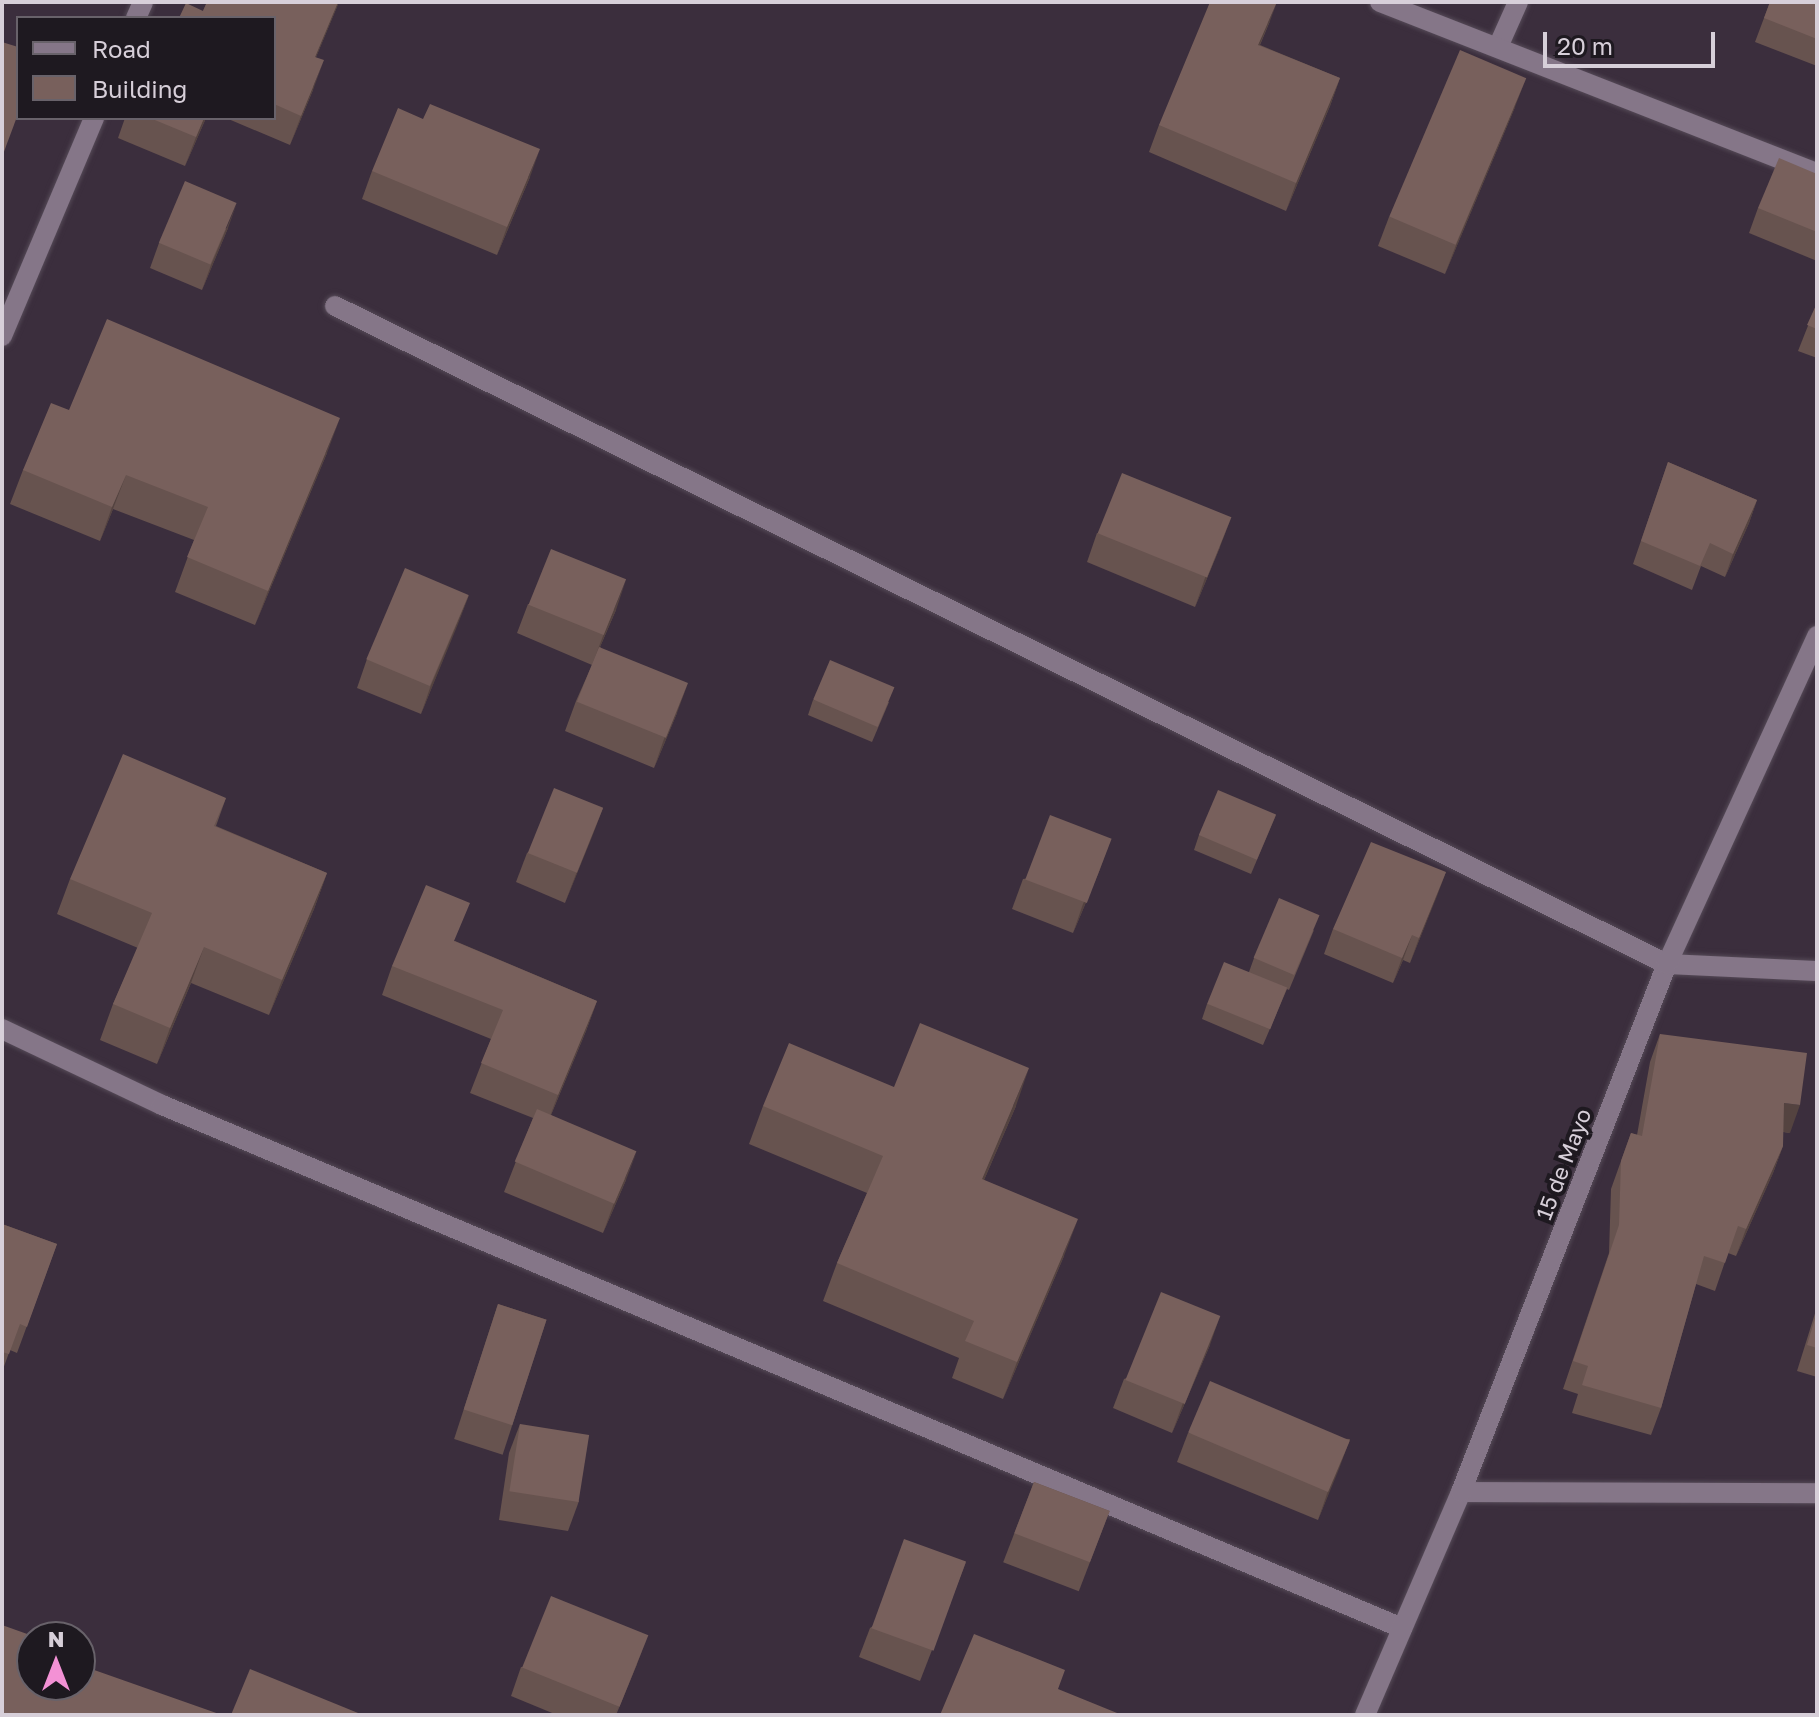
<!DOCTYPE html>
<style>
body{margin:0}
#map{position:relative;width:1819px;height:1717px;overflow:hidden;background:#3b2e3d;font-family:"Golos Text",sans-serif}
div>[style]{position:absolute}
.roads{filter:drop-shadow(0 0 2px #554a57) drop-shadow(0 0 2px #554a57)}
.service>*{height:20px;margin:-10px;padding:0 10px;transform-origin:10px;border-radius:10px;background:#857688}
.minor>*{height:20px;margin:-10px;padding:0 10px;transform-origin:10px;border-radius:10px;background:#857688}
.wall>*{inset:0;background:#67534f;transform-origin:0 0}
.shaded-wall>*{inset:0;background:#544340}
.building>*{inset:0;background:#78605c;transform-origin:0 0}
span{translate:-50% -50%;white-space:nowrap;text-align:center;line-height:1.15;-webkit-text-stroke:8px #1e1920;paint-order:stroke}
.street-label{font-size:22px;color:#d7cfd9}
.frame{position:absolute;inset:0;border:4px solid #d7cfd9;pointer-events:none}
.legend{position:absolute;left:16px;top:16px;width:260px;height:104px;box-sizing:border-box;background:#1e1920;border:2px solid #68626a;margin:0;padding:10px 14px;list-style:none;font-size:24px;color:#d7cfd9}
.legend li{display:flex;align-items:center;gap:16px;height:40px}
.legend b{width:40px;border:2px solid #68626a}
.north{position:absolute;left:16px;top:1621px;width:80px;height:80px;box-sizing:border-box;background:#1e1920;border:2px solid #68626a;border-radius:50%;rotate:0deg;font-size:22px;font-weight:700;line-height:32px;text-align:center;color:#d7cfd9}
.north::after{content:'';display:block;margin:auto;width:28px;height:36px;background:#f391d5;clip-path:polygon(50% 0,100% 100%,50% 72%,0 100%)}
.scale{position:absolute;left:1543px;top:32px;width:172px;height:36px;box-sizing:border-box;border:4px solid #d7cfd9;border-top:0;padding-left:10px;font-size:24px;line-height:28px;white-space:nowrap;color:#d7cfd9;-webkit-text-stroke:6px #1e1920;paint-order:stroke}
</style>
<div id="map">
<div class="roads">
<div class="service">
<div style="left:136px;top:18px;width:17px;rotate:-66deg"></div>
<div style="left:1498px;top:47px;width:49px;rotate:-66deg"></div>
<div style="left:2px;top:336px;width:237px;rotate:-67.1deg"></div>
<div style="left:1667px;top:964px;width:150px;rotate:2.7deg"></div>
</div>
<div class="minor">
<div style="left:1380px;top:2px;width:469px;rotate:21.4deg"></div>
<div style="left:335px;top:306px;width:1486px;rotate:26.29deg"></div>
<div style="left:2px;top:1029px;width:177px;rotate:25.4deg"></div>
<div style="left:162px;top:1105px;width:1346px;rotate:22.87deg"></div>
<div style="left:1461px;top:1492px;width:356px;rotate:0.2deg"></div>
<div style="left:1365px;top:1715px;width:243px;rotate:-66.7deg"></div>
<div style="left:1461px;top:1492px;width:567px;rotate:-68.69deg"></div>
<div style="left:1667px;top:964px;width:361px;rotate:-65.4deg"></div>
</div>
</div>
<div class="wall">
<div style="clip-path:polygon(207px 2px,339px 2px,316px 57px,313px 90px,290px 145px,226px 118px,274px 118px,274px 18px,203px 11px)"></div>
<div style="clip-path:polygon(1770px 2px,1817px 2px,1817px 66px,1755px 42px)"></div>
<div style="clip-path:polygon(1270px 21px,1260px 45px,1340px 78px,1330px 106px,1286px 211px,1149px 152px,1159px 125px)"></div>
<div style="clip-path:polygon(1515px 107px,1445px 274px,1378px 246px,1389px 217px)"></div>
<div style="clip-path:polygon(125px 118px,206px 118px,185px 166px,118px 138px)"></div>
<div style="clip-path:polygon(372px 171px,530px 177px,497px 255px,362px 199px)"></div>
<div style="clip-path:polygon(1817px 174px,1817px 261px,1749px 233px,1758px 208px)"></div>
<div style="clip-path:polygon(228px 228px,202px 290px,150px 268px,159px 243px)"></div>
<div style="clip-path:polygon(1817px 303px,1817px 358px,1798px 351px)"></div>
<div style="clip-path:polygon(69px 410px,327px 453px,255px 625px,175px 592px,194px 540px,113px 509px,100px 541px,10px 504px,23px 470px)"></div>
<div style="clip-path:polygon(1668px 462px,1757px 500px,1749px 523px,1725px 577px,1701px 566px,1692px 590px,1633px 564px)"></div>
<div style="clip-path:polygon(1097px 533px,1220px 547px,1195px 607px,1087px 562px)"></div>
<div style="clip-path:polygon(469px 595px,421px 714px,357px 688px,367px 659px)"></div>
<div style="clip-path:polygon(528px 604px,616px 610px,600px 647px,677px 713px,654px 768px,565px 731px,576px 701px,592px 665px,517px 633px)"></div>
<div style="clip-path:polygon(813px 700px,889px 702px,872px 742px,808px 715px)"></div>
<div style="clip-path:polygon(226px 798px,216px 826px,327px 873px,314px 909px,269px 1015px,191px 983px,157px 1064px,100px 1040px,113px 1004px,138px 948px,57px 914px,70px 879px)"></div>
<div style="clip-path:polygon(603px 808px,565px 903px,516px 882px,527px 853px)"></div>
<div style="clip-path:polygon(1276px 815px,1251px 874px,1194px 850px,1199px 835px)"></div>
<div style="clip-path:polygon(1100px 869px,1073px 933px,1012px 909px,1023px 879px)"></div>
<div style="clip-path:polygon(1446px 872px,1410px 963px,1403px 960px,1393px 983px,1324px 954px,1333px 929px)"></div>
<div style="clip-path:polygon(1314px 930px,1289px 990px,1287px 989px,1263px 1045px,1202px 1019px,1207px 1004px,1249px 972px,1254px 958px)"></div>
<div style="clip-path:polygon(455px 941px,597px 1001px,586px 1031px,551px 1115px,626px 1180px,603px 1233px,504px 1192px,533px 1118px,470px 1093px,491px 1039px,382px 995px,392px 966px)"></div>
<div style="clip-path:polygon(1660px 1034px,1790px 1133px,1783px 1132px,1783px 1146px,1773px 1173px,1736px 1256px,1728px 1253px,1715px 1291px,1696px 1284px,1661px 1408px,1651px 1435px,1572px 1413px,1578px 1394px,1563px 1389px,1609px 1253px,1611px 1189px,1631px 1133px,1637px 1135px,1650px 1062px)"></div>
<div style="clip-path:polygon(894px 1087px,1016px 1106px,984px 1180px,1064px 1256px,1003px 1399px,952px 1378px,959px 1358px,823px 1301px,837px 1263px,867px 1193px,749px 1144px,763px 1106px)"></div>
<div style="clip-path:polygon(2px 1224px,57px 1244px,17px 1353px,10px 1350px,2px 1372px)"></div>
<div style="left:498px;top:1304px;width:51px;height:142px;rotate:18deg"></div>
<div style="clip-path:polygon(1817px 1307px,1817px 1377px,1797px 1371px)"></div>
<div style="clip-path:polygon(1210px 1345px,1172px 1433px,1113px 1408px,1124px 1379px)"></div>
<div style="clip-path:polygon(520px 1424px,579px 1501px,568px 1531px,499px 1520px,509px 1453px)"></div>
<div style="clip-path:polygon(1188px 1433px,1350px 1439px,1318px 1520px,1177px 1462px)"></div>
<div style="left:1034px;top:1482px;width:81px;height:86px;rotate:21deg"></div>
<div style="clip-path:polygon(966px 1562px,920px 1681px,859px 1657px,870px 1628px)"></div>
<div style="clip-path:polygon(637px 1664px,616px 1715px,557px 1715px,511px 1696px,521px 1667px)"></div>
</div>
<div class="shaded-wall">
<div style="clip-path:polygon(338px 2px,339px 2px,304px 86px,315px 57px)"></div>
<div style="clip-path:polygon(1277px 2px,1270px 21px,1248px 72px,1258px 45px)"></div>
<div style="clip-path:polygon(324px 60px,313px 90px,290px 145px,301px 116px)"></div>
<div style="clip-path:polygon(1340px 78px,1330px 106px,1286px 211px,1296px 183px)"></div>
<div style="clip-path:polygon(1526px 78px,1515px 107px,1445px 274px,1456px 245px)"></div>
<div style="clip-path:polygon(204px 118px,206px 118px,185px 166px,196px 137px)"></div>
<div style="clip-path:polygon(540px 149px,530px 177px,497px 255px,507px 227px)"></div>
<div style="clip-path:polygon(237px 203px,228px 228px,202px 290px,211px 265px)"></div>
<div style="clip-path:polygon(340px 418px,327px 453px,255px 625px,268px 591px)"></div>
<div style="clip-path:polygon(126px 475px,113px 509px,100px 541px,112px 507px)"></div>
<div style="clip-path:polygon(1757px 500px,1749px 523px,1725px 577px,1733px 554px)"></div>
<div style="clip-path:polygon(1231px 518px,1220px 547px,1195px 607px,1205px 578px)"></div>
<div style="clip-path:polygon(626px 580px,616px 610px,592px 665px,603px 636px)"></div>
<div style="clip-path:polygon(469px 595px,458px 624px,421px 714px,431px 685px)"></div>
<div style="clip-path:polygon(688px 683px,677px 713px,654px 768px,664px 739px)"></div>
<div style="clip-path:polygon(603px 808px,592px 837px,565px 903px,576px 874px)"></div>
<div style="clip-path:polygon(1111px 839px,1100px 869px,1073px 933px,1083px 904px)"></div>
<div style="clip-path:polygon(1446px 872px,1437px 896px,1410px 963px,1419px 938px)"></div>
<div style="clip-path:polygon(327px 873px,314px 909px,269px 1015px,282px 980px)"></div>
<div style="clip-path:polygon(1412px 935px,1403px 960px,1393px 983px,1402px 958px)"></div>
<div style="clip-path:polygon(204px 947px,191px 983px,157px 1064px,170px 1028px)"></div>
<div style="clip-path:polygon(597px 1001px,586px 1031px,547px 1124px,558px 1095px)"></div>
<div style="clip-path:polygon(1029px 1068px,1016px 1106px,968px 1217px,982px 1179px)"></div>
<div style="clip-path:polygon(1784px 1103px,1800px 1105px,1790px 1133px,1774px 1130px)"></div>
<div style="clip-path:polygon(1783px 1146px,1773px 1173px,1736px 1256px,1746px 1229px)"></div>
<div style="clip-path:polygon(637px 1151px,626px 1180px,603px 1233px,614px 1203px)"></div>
<div style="clip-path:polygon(1078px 1219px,1064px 1256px,1003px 1399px,1017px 1362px)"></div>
<div style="clip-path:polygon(1220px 1316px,1210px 1345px,1172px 1433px,1183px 1403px)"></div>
<div style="clip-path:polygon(1350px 1439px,1339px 1469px,1318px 1520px,1328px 1491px)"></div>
<div style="clip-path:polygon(648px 1635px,637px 1664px,615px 1715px)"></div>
</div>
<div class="building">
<div style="clip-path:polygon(207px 2px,338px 2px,315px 57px,324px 60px,301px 116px,274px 104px,274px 18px,179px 18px,186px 3px,203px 11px)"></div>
<div style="clip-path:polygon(1210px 2px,1277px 2px,1258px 45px,1340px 78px,1296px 183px,1159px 125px)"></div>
<div style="clip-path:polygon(1770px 2px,1817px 2px,1817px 39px,1764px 18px)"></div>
<div style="clip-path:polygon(2px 42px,18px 47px,18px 114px,2px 157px)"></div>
<div style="left:1460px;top:50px;width:72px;height:181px;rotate:23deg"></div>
<div style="clip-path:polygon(430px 104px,540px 149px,507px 227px,372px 171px,398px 108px,423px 119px)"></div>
<div style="clip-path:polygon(150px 118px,204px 118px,196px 137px)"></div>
<div style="clip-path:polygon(1779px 158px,1817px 174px,1817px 232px,1758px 208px)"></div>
<div style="left:185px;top:181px;width:56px;height:67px;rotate:23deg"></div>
<div style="clip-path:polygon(1817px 303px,1817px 329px,1807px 325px)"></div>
<div style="clip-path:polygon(107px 319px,340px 418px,268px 591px,187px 557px,208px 507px,126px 475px,112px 507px,23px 470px,51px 403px,69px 410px)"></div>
<div style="clip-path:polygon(1668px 462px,1757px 500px,1733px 554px,1710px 543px,1700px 566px,1641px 541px)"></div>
<div style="left:1122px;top:473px;width:118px;height:65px;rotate:22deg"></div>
<div style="left:551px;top:549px;width:81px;height:60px;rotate:22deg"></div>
<div style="left:405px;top:568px;width:69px;height:99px;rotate:23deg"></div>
<div style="left:599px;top:647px;width:96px;height:59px;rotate:22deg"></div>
<div style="left:830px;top:660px;width:70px;height:43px;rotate:23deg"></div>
<div style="clip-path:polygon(123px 754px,226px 798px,214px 826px,327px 873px,282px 980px,204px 947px,170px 1028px,113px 1004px,152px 913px,70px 879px)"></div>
<div style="left:554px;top:788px;width:53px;height:70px;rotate:22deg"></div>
<div style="left:1218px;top:790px;width:63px;height:49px;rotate:23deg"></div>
<div style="left:1050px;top:815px;width:66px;height:69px;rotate:21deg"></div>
<div style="clip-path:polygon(1371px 842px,1446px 872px,1419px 938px,1412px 935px,1402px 958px,1333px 929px)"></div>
<div style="clip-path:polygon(426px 885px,470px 903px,454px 941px,597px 1001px,558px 1095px,481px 1063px,503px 1010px,392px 966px)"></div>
<div style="left:1279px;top:898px;width:44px;height:65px;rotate:23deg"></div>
<div style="left:1224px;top:962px;width:68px;height:45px;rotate:22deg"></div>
<div style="clip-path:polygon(920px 1023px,1029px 1068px,982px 1179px,1078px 1219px,1017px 1362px,965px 1341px,974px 1321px,837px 1263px,883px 1156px,763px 1106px,789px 1043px,894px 1087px)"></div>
<div style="clip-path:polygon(1660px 1034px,1807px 1053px,1800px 1105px,1784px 1103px,1783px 1146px,1746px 1229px,1738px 1226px,1725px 1263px,1704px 1256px,1661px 1408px,1582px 1385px,1588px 1366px,1573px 1361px,1619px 1225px,1621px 1161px,1631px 1133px,1642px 1136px)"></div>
<div style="left:537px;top:1109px;width:108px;height:57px;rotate:23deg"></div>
<div style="clip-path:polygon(2px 1224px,57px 1244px,27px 1327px,20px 1324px,9px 1354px,2px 1352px)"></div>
<div style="left:1161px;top:1292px;width:64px;height:95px;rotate:22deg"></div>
<div style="left:498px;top:1304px;width:51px;height:111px;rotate:18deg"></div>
<div style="clip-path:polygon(1817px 1312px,1817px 1348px,1807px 1345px)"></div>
<div style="left:1210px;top:1381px;width:152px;height:56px;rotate:23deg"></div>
<div style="left:520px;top:1424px;width:70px;height:68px;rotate:9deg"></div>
<div style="left:1034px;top:1482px;width:81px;height:55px;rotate:21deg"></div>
<div style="left:904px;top:1539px;width:66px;height:95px;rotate:20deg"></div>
<div style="left:551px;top:1596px;width:105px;height:77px;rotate:22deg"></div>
<div style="clip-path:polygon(2px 1625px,30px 1635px,26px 1646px,32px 1648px,32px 1685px,80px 1685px,80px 1665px,222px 1715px,2px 1715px)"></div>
<div style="clip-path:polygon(974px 1634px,1065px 1670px,1058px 1689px,1122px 1715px,940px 1715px)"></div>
<div style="clip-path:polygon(250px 1669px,363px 1715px,231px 1715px)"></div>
</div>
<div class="street-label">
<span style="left:1563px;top:1164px;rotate:-69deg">15 de Mayo</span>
</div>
<div class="frame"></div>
<ul class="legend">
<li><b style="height:10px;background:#857688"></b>Road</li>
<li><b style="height:22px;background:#78605c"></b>Building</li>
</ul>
<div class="north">N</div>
<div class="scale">20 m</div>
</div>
